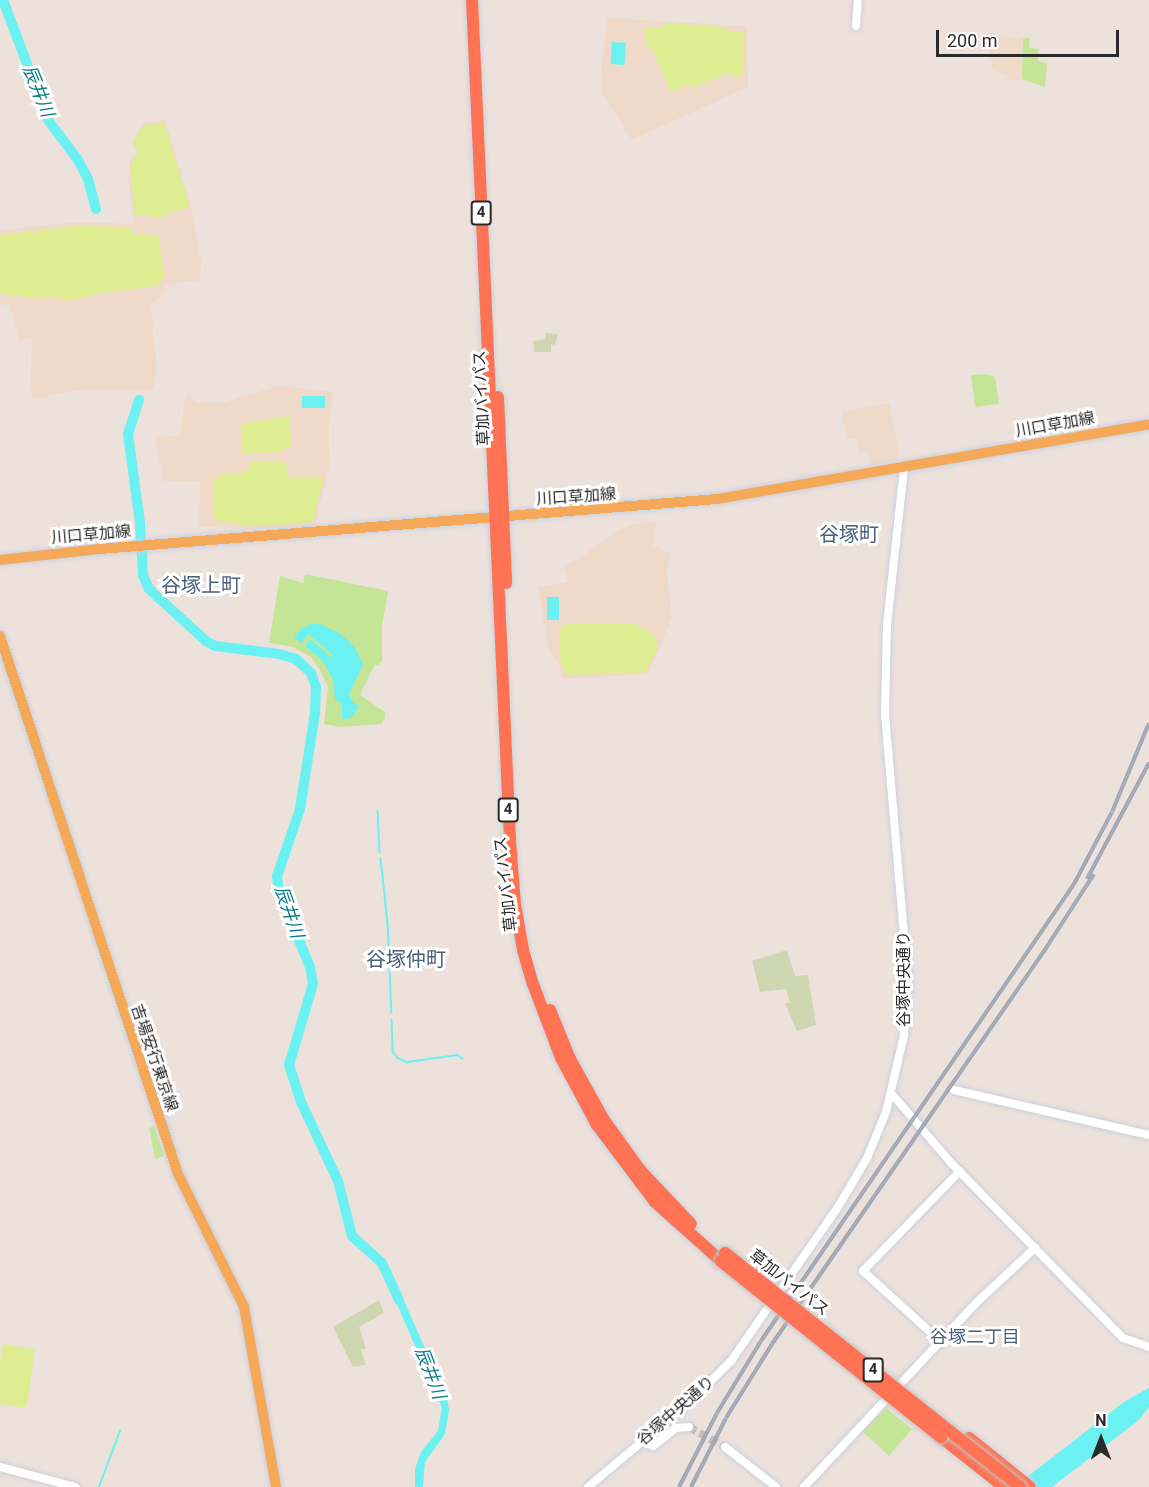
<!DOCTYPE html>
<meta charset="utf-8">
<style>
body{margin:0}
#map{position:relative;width:1149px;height:1487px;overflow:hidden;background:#ede1dc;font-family:Roboto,"Noto Sans JP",sans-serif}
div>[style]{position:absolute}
.education>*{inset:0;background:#efdaca}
.green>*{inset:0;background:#c5e596}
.cemetery>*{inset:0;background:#ced7b2}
.pitch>*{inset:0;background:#deed91}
.water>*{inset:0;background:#6bf1f2;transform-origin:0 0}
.stream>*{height:1.5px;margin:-0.75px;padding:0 0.75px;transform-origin:0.75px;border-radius:0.75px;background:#6bf1f2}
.river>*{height:10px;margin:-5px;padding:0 5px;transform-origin:5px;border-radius:5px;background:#6bf1f2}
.minor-tunnel>*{height:8px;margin-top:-4px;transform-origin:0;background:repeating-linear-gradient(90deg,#c6bcb8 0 8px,transparent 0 12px)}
.roads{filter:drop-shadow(0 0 2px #cad2dd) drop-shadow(0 0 2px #cad2dd)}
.minor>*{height:8px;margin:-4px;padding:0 4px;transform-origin:4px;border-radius:4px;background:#fff}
.major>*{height:10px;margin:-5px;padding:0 5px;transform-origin:5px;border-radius:5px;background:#f5a858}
.highway>*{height:12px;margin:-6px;padding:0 6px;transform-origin:6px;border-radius:6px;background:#ff7354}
.rail>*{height:4px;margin-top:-2px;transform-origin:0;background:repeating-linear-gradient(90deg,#fff 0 4.5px,#9ea7b5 0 9px);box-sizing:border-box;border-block:2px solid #9ea7b5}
.bridges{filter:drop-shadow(0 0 2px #c3c3c3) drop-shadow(0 0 2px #c3c3c3)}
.highway-bridge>*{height:12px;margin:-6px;padding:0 6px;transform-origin:6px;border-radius:6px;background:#ff7354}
span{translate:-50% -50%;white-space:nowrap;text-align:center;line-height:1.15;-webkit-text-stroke:6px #fff;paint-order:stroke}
.shield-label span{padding:2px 4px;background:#fff;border:2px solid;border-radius:4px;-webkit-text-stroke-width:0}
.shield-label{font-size:15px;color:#2a2a2a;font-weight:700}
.street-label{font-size:16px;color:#2a2a2a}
.water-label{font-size:18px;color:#0a7f8a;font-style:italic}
.neighbourhood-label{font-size:18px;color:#495f7c}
.quarter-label{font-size:20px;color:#495f7c}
.north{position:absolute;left:1071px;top:1409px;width:60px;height:60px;-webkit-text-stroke:4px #fff;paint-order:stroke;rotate:0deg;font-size:16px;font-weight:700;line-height:24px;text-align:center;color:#2a2a2a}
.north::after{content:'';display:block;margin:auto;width:21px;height:27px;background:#2a2a2a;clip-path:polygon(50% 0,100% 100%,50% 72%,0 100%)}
.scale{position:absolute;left:936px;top:30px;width:183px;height:27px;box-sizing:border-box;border:3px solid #2a2a2a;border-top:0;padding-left:8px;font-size:18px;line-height:21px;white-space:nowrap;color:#2a2a2a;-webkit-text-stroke:4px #fff;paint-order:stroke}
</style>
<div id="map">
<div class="education">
<div style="clip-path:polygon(607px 18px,747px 26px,748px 87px,632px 140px,604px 96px,600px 83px)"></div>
<div style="clip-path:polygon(995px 36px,1023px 38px,1021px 80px,1009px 80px,1008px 76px,992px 70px,992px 60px,989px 60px,990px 47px,995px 47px)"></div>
<div style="clip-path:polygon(165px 119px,193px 214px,202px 268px,198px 282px,187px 281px,164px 286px,164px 293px,151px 305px,157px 370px,153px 390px,83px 389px,33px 399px,30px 379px,32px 338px,19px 341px,10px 304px,0 305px,0 230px,75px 222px,134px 224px,128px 177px,130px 160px,137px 151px,132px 142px,143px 124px)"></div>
<div style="clip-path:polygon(278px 386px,333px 392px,329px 427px,330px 466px,315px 525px,249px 529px,199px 526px,200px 482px,163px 481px,155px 437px,180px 436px,184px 401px,188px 395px,197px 403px,221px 403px)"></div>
<div style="clip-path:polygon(889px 403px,899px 448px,897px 460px,871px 465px,868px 452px,859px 452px,856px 439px,848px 439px,841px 412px)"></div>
<div style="clip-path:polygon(657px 522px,653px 545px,670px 554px,667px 572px,672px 618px,648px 674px,562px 679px,559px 665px,548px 648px,538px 587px,568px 582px,563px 567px,584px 555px,619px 530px,630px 525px)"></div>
</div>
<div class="green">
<div style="clip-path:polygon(1023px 38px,1030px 38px,1029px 48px,1039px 49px,1038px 61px,1047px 63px,1045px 87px,1022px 79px)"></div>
<div style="clip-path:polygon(986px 374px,995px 377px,999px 404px,975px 407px,971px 375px)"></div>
<div style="clip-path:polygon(305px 574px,388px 591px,382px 625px,382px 661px,378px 666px,375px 664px,360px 695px,385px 712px,385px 718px,381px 724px,339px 727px,324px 724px,328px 687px,320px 670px,311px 657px,293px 647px,269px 643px,280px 576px,303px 583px)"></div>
<div style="clip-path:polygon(154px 1126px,164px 1156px,155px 1159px,149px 1128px)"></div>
<div style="clip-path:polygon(886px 1408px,912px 1429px,889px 1456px,862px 1431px)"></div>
</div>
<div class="cemetery">
<div style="clip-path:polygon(546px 333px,558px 334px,555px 345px,551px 344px,551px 352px,534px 352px,533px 341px,545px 339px)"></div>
<div style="clip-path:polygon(787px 950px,795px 976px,808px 975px,816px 1025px,797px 1031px,785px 1004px,790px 1002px,786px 989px,760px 992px,752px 961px)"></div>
<div style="clip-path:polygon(379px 1300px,384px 1313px,359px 1327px,366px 1348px,361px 1350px,366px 1365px,353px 1367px,333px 1327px)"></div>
</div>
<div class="pitch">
<div style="clip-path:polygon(664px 23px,724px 27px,727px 31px,742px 31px,744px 34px,743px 74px,734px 78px,731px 72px,692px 88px,688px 85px,671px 92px,653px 52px,646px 44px,644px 27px,663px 28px)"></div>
<div style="clip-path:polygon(164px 122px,190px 207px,159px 217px,135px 215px,130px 166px,138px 151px,133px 142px,138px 132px,144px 126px)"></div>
<div style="clip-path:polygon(76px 226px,131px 227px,132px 234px,158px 235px,165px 275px,157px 286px,100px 293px,63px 302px,61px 297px,31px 298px,0 294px,0 235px)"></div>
<div style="clip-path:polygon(289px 416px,292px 447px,286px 447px,283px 452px,242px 453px,241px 424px)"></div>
<div style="clip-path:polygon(285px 461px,289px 477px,324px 477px,313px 522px,272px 526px,240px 525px,217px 520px,213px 516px,213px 482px,221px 474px,246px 472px,251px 462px)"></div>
<div style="clip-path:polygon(566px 623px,631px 623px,655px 634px,653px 639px,658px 642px,658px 647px,647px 670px,643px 673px,567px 675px,559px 658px,560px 629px)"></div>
<div style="clip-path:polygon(7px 1344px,35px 1350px,27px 1405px,24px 1408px,0 1404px,0 1361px,2px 1346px)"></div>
</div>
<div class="water">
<div style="left:612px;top:42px;width:14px;height:22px;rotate:4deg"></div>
<div style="left:302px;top:396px;width:23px;height:12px"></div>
<div style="left:547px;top:597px;width:12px;height:23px"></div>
<div style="clip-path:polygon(312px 624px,320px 624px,341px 634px,356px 649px,363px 665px,349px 694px,353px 702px,359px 706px,351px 718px,342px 719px,342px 704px,335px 699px,333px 680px,323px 661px,305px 646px,310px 639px,331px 657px,333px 655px,308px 634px,302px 643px,294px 638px,300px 629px)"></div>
<div style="clip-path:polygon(397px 1285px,447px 1398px,449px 1410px,445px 1434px,425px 1462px,423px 1487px,415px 1487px,415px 1469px,421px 1452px,438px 1431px,442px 1408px,390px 1288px)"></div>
<div style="clip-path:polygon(1149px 1388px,1149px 1407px,1139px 1420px,1052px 1487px,1014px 1487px,1124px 1402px)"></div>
</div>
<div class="stream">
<div style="left:378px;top:811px;width:41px;rotate:87.2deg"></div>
<div style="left:381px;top:858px;width:65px;rotate:83.9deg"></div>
<div style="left:388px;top:923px;width:90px;rotate:87.5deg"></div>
<div style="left:392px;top:1020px;width:32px;rotate:88deg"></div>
<div style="left:393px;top:1052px;width:8px;rotate:50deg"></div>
<div style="left:398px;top:1058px;width:10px;rotate:24deg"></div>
<div style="left:407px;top:1062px;width:51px;rotate:-7.8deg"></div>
<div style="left:458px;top:1055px;width:6px;rotate:39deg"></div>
<div style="left:99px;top:1487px;width:60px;rotate:-69.4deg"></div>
</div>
<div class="river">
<div style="left:3px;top:0;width:128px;rotate:69.4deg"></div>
<div style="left:48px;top:120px;width:50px;rotate:53.1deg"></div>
<div style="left:78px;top:160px;width:21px;rotate:62deg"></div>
<div style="left:88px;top:179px;width:31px;rotate:75deg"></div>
<div style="left:139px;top:400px;width:36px;rotate:108deg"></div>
<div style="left:128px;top:434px;width:90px;rotate:82.3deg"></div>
<div style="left:140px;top:523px;width:52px;rotate:86.7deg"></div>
<div style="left:143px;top:575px;width:15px;rotate:67deg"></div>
<div style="left:149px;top:589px;width:77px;rotate:42.4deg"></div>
<div style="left:206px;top:641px;width:10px;rotate:29deg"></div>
<div style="left:215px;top:646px;width:64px;rotate:7.1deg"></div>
<div style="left:279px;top:654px;width:18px;rotate:16deg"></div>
<div style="left:296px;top:659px;width:21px;rotate:43deg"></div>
<div style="left:311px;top:673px;width:15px;rotate:70deg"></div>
<div style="left:316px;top:687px;width:26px;rotate:92deg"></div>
<div style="left:315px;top:713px;width:97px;rotate:98.9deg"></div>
<div style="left:300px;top:809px;width:71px;rotate:108.9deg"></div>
<div style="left:277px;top:876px;width:16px;rotate:83deg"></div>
<div style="left:279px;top:892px;width:81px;rotate:67.5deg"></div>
<div style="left:310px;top:967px;width:17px;rotate:80deg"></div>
<div style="left:313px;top:984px;width:84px;rotate:106.5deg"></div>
<div style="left:289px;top:1065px;width:39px;rotate:72deg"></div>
<div style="left:301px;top:1102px;width:87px;rotate:64.9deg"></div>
<div style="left:338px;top:1181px;width:57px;rotate:75.7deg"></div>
<div style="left:352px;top:1236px;width:40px;rotate:42deg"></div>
<div style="left:382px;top:1263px;width:41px;rotate:65.3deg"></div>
</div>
<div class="minor-tunnel">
<div style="left:689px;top:1427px;width:41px;rotate:29.1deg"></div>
</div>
<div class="roads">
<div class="minor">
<div style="left:856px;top:26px;width:26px;rotate:-86deg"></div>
<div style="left:954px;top:1090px;width:200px;rotate:13deg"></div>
<div style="left:891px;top:1093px;width:94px;rotate:49.3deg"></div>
<div style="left:952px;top:1164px;width:244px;rotate:45.5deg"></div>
<div style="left:1123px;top:1338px;width:28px;rotate:19deg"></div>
<div style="left:940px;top:1341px;width:104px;rotate:-137.7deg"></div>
<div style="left:863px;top:1271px;width:139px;rotate:-45.9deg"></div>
<div style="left:642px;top:1441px;width:12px;rotate:24deg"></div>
<div style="left:653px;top:1446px;width:29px;rotate:-38deg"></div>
<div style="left:676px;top:1428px;width:13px;rotate:-4deg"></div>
<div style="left:725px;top:1447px;width:65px;rotate:38.1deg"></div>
<div style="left:0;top:1467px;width:78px;rotate:14.9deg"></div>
<div style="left:588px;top:1487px;width:140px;rotate:-40.1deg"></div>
<div style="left:695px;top:1397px;width:51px;rotate:-45deg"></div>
<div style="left:731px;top:1361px;width:188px;rotate:-55.2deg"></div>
<div style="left:838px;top:1207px;width:57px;rotate:-59.4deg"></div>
<div style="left:867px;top:1158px;width:50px;rotate:-67.6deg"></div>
<div style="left:886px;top:1112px;width:79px;rotate:-76.8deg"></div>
<div style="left:904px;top:1035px;width:53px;rotate:-85.7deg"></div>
<div style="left:908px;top:982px;width:270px;rotate:-94.9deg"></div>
<div style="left:885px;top:713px;width:88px;rotate:-88.7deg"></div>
<div style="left:887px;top:625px;width:158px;rotate:-83.8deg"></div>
<div style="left:804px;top:1487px;width:252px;rotate:-46.9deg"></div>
<div style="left:976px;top:1303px;width:81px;rotate:-43deg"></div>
</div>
<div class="major">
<div style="left:0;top:560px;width:101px;rotate:-6.3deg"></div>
<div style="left:100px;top:549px;width:619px;rotate:-4.63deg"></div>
<div style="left:717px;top:499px;width:438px;rotate:-9.8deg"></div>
<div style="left:0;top:636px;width:567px;rotate:71.69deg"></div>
<div style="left:178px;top:1174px;width:148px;rotate:63.6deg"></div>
<div style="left:244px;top:1307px;width:183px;rotate:79.9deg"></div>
</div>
<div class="highway">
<div style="left:472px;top:0;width:842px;rotate:87.41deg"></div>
<div style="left:510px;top:841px;width:63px;rotate:85.5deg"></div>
<div style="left:515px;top:904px;width:47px;rotate:80.1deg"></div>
<div style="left:523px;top:950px;width:35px;rotate:74deg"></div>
<div style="left:533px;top:984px;width:79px;rotate:69.3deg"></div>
<div style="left:561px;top:1058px;width:76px;rotate:61.8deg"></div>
<div style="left:597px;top:1125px;width:96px;rotate:53deg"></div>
<div style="left:655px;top:1202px;width:89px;rotate:41.8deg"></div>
<div style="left:498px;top:397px;width:186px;rotate:87.5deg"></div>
<div style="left:550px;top:1010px;width:53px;rotate:67.8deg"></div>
<div style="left:570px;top:1059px;width:70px;rotate:60.9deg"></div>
<div style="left:604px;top:1120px;width:62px;rotate:54.2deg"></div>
<div style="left:640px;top:1170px;width:74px;rotate:46.6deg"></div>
<div style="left:941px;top:1437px;width:80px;rotate:38.4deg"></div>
<div style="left:969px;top:1438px;width:78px;rotate:38.8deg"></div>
</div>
</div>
<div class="rail">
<div style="left:1087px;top:879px;width:132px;rotate:-61.9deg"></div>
<div style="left:679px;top:1487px;width:83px;rotate:-62.8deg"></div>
<div style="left:717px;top:1413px;width:84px;rotate:-58.6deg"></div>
<div style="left:761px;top:1341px;width:554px;rotate:-55.59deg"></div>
<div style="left:1074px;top:884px;width:81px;rotate:-62.2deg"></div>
<div style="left:1112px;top:812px;width:96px;rotate:-67.4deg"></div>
<div style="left:691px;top:1487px;width:77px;rotate:-63.1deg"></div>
<div style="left:726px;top:1418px;width:87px;rotate:-58.1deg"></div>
<div style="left:772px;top:1344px;width:482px;rotate:-55.3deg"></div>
<div style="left:1046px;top:948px;width:88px;rotate:-57deg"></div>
</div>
<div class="bridges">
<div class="highway-bridge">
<div style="left:725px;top:1253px;width:377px;rotate:38.4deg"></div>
<div style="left:721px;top:1261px;width:282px;rotate:38.7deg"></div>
</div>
</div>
<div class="shield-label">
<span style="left:481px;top:213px">4</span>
<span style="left:508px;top:810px">4</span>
<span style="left:873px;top:1370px">4</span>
</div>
<div class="street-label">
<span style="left:482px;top:398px;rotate:-93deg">草加バイパス</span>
<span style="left:1055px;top:425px;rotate:-10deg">川口草加線</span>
<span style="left:576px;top:497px;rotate:-4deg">川口草加線</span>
<span style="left:91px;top:535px;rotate:-5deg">川口草加線</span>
<span style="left:506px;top:884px;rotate:-97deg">草加バイパス</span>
<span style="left:904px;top:979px;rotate:-90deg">谷塚中央通り</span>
<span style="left:154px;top:1058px;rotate:71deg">吉場安行東京線</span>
<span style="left:789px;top:1283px;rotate:38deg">草加バイパス</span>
<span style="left:676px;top:1411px;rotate:-41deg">谷塚中央通り</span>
</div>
<div class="water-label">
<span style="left:38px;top:91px;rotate:68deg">辰井川</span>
<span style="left:289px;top:912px;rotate:71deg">辰井川</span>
<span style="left:430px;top:1373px;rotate:69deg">辰井川</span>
</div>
<div class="neighbourhood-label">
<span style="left:975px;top:1337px">谷塚二丁目</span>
</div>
<div class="quarter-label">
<span style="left:849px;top:534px">谷塚町</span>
<span style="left:201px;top:585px">谷塚上町</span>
<span style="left:406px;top:959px">谷塚仲町</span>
</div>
<div class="north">N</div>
<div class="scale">200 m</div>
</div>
